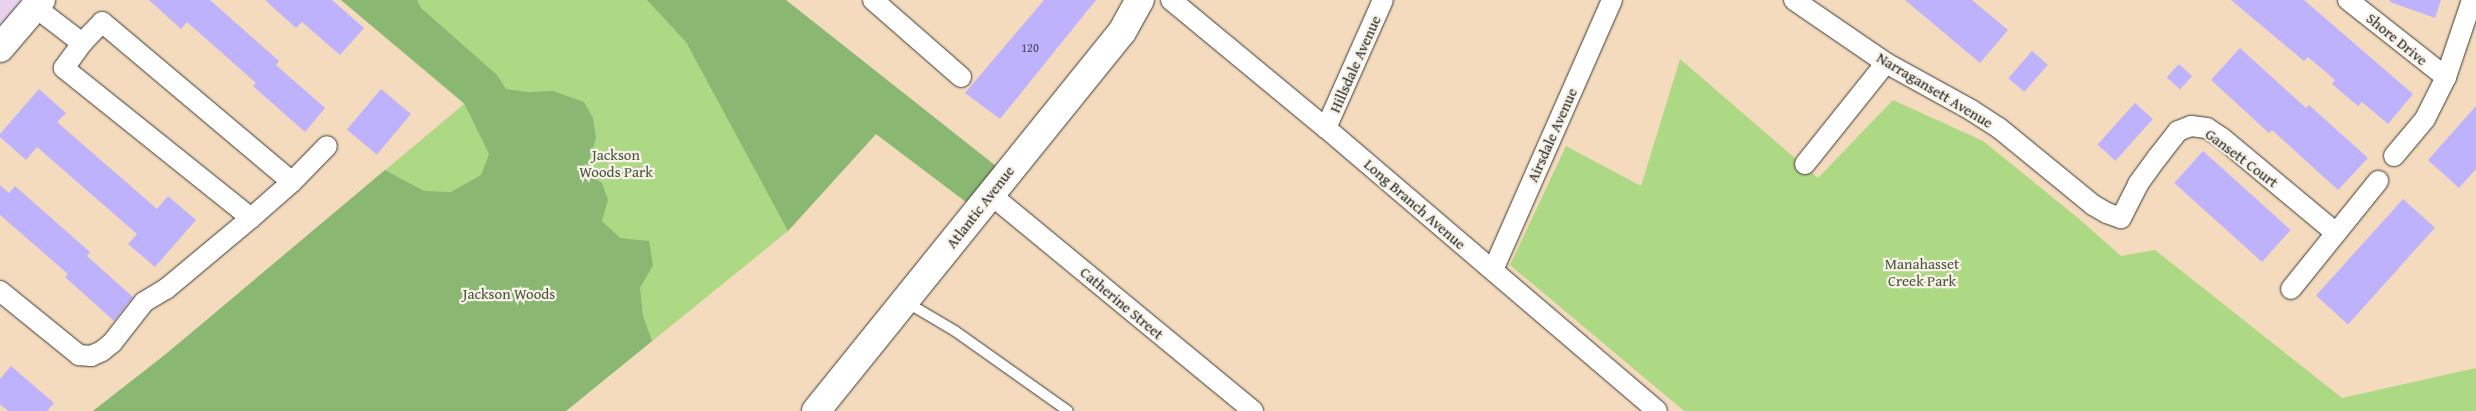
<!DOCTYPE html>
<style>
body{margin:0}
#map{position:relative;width:2476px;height:411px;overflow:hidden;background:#f4dbbe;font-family:"Gentium Book Plus",serif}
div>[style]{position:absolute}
.built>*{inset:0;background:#e9d2ee}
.green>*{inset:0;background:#add884}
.forest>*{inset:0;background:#8ab872}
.building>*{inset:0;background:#beb2fc;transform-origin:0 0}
.roads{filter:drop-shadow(0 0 1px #3c3934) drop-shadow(0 0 1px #3c3934)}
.lane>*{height:10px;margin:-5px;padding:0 5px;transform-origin:5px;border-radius:5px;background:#fff}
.street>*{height:20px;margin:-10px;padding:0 10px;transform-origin:10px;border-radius:10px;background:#fff}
.secondary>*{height:28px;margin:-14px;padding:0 14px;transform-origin:14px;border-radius:14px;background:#fff}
span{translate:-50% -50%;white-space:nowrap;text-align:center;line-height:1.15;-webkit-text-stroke:4.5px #f7f3e8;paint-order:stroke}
.number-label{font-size:12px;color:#444254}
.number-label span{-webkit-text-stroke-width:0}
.street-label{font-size:15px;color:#1c1c1c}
.park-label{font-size:15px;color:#48543b}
</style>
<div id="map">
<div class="built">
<div style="clip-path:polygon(0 0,29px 0,0 35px)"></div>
</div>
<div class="green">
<div style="clip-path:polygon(341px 0,786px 0,966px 202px,876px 134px,788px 231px,566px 411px,93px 411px,166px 354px,464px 104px)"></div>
<div style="clip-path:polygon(1680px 59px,1818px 178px,1893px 100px,1983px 141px,2078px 218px,2121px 256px,2155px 250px,2342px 398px,2476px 368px,2476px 411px,1684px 411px,1510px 265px,1566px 146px,1641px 186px)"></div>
</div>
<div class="forest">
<div style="clip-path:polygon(341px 0,417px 0,421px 8px,497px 75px,506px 89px,527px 92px,553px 91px,584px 102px,593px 118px,596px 138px,585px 172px,602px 183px,608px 200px,602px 221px,620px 238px,649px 241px,653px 265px,640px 288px,643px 316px,652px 341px,566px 411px,93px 411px,166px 354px,385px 170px,424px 191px,451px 192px,481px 175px,489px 154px,464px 103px)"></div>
<div style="clip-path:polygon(647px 0,786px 0,996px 166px,966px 202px,876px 134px,788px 231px,686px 42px)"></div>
</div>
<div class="building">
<div style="clip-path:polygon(149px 0,210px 0,279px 61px,276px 65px,325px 108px,305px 132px,253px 86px,256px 83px,187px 22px,181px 29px)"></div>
<div style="clip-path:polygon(265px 0,332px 0,364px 28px,340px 55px,302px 22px,296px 28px)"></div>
<div style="clip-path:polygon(1044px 0,1096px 0,1000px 119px,965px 93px)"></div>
<div style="clip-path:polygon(1905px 0,1972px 0,2008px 30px,1980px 63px)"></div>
<div style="clip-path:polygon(2231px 0,2304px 0,2413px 94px,2388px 124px,2362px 102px,2358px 106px,2332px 84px,2335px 80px,2308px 57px,2304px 61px)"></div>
<div style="clip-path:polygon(2390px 0,2441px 0,2435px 18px,2390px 2px)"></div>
<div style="clip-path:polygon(2240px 48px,2306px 108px,2309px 105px,2368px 158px,2338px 190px,2272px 130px,2269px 133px,2211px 80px)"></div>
<div style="left:2032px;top:51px;width:21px;height:36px;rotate:41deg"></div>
<div style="left:2179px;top:64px;width:18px;height:18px;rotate:43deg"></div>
<div style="clip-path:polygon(39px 89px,66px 113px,57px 122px,157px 209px,168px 196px,196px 220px,155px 267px,128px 244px,137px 234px,37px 147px,26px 160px,0 137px,0 134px)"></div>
<div style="left:381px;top:89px;width:39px;height:53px;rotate:40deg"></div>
<div style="left:2135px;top:103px;width:24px;height:56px;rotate:42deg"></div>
<div style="clip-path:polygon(2476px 106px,2476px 169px,2459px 188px,2428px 160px)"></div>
<div style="left:2203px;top:151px;width:118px;height:43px;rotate:42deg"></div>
<div style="clip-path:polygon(0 185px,9px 193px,15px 186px,90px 252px,87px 256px,133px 297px,114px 321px,65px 277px,68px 274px,0 215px)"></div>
<div style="left:2403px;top:199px;width:43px;height:130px;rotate:42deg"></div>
<div style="clip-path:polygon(11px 366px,54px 403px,47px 411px,8px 411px,0 404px,0 379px)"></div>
</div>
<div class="roads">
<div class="lane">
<div style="left:906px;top:302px;width:57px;rotate:30.6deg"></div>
<div style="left:955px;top:331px;width:138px;rotate:35.3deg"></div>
</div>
<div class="street">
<div style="left:873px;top:0;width:117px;rotate:41.2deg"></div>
<div style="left:1171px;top:0;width:201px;rotate:39.6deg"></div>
<div style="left:1326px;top:128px;width:435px;rotate:40.5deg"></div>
<div style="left:1794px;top:0;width:112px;rotate:34.4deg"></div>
<div style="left:1886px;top:63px;width:97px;rotate:28.9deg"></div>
<div style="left:1971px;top:110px;width:33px;rotate:33deg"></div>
<div style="left:1999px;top:128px;width:122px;rotate:39.3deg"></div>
<div style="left:2093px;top:205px;width:16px;rotate:30deg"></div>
<div style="left:2107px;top:213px;width:15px;rotate:20deg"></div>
<div style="left:2121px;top:218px;width:38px;rotate:-63deg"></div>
<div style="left:2138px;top:184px;width:32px;rotate:-54deg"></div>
<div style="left:2157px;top:158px;width:34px;rotate:-52deg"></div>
<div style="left:2178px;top:131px;width:14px;rotate:-21deg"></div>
<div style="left:2191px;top:126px;width:16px;rotate:7deg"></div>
<div style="left:2207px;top:128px;width:18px;rotate:34deg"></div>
<div style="left:2222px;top:138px;width:148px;rotate:39.8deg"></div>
<div style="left:2348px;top:0;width:125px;rotate:38.2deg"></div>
<div style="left:35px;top:7px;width:59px;rotate:37.5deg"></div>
<div style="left:1326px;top:128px;width:140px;rotate:-66deg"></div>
<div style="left:2394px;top:156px;width:48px;rotate:-50deg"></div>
<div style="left:2425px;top:119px;width:47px;rotate:-63.4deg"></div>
<div style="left:2446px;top:77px;width:81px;rotate:-71.3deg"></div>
<div style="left:1805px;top:164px;width:129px;rotate:-51.3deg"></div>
<div style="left:990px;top:194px;width:341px;rotate:39.5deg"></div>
<div style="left:251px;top:218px;width:240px;rotate:-141.3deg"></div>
<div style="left:64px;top:68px;width:31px;rotate:-54deg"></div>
<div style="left:82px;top:43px;width:29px;rotate:-46deg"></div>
<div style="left:102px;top:22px;width:248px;rotate:40.1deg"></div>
<div style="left:1493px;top:270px;width:295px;rotate:-66.2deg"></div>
<div style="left:2291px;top:289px;width:139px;rotate:-51.1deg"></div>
<div style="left:0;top:291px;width:102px;rotate:39deg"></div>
<div style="left:79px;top:355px;width:12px;rotate:5deg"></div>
<div style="left:91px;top:356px;width:12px;rotate:-24deg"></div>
<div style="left:102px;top:351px;width:13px;rotate:-39deg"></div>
<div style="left:112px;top:343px;width:52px;rotate:-52deg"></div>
<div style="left:144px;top:302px;width:26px;rotate:-31deg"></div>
<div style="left:166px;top:289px;width:111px;rotate:-39.9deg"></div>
<div style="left:251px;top:218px;width:55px;rotate:-41.3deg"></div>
<div style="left:292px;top:182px;width:50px;rotate:-45.8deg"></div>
</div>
<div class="secondary">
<div style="left:0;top:48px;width:63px;rotate:-49.5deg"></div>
<div style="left:816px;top:411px;width:487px;rotate:-51.1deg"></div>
<div style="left:1122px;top:32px;width:37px;rotate:-61deg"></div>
</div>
</div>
<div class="number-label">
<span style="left:1030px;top:48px">120</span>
</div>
<div class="street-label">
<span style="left:2397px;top:39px;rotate:39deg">Shore Drive</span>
<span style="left:1355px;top:64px;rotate:-66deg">Hillsdale Avenue</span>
<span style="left:1935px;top:90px;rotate:31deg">Narragansett Avenue</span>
<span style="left:1552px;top:135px;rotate:-66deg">Airsdale Avenue</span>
<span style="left:2242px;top:158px;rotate:37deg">Gansett Court</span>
<span style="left:1415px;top:204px;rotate:41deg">Long Branch Avenue</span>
<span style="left:980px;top:207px;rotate:-52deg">Atlantic Avenue</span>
<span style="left:1122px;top:303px;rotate:40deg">Catherine Street</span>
</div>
<div class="park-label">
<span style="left:616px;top:163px">Jackson<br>Woods Park</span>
<span style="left:1922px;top:272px">Manahasset<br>Creek Park</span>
<span style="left:509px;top:294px">Jackson Woods</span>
</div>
</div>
